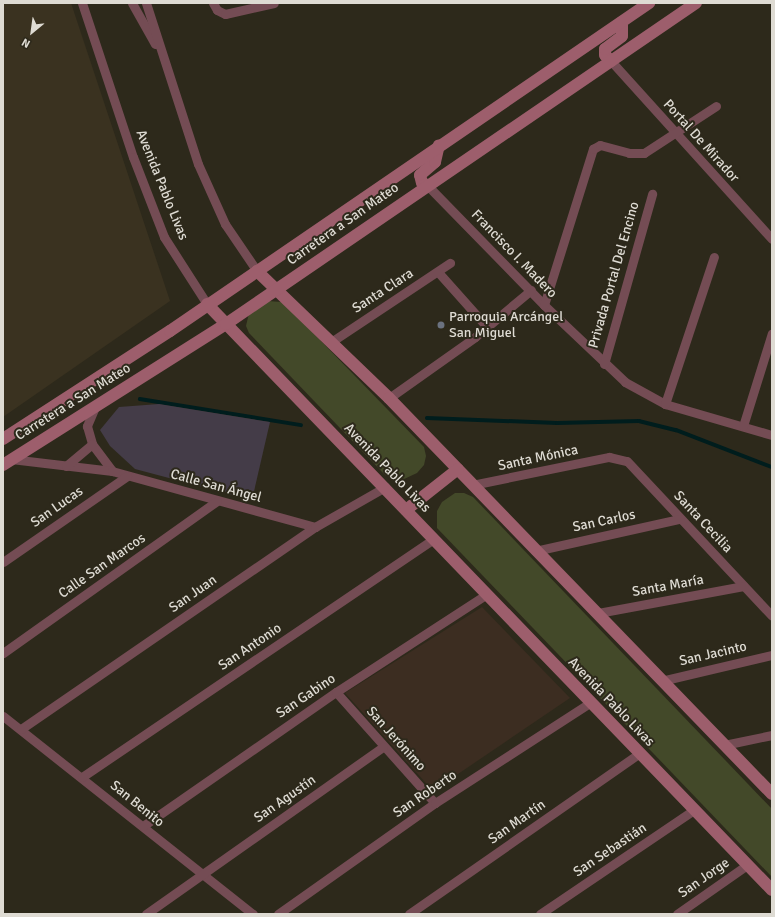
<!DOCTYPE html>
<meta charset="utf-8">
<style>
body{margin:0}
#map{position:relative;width:775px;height:917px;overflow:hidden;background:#2d291b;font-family:Signika,sans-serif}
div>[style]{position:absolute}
.built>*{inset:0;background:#3a3220}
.education>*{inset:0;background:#3c2d21}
.green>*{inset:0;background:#434929}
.stream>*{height:3.5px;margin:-1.75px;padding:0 1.75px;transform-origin:1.75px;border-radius:1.75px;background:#001d1d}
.building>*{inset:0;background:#443c48}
.street>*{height:9px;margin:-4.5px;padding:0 4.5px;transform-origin:4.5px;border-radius:4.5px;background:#744c54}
.secondary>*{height:12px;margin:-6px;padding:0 6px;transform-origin:6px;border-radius:6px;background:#9d5e6c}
.dots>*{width:11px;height:11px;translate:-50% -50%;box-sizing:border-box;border:2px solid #2d291b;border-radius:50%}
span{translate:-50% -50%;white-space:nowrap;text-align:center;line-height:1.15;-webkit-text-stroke:4px #2d291b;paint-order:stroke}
.street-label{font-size:14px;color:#dedbd3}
.poi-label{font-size:14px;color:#dedbd3}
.left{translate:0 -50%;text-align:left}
.frame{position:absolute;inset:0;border:4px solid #dedbd3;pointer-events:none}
.north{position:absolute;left:12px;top:12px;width:40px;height:40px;-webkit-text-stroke:3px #2d291b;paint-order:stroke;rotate:209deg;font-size:11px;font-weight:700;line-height:16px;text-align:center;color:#dedbd3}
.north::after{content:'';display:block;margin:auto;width:14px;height:18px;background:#dedbd3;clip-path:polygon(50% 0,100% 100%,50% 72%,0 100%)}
</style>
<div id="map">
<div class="built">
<div style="clip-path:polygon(3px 3px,71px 3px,170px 301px,3px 417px)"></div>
</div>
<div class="education">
<div style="clip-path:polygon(482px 607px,570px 698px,433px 791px,345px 693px)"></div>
</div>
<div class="green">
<div style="clip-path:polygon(268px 301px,281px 302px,288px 307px,424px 447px,426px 456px,424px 465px,417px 473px,402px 480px,394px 480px,385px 475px,249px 333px,246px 326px,249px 313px)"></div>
<div style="clip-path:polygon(455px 493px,464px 493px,473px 497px,772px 809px,772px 877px,437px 528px,437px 511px,442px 502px)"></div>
</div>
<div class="stream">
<div style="left:140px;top:399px;width:163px;rotate:9.2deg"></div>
<div style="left:427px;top:418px;width:130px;rotate:2.2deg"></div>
<div style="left:557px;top:423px;width:82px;rotate:-1.4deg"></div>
<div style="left:639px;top:421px;width:38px;rotate:14deg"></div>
<div style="left:676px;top:430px;width:103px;rotate:21.1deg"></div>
</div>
<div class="building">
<div style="clip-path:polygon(159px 404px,270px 422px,252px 500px,135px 469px,110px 446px,100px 430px,119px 407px)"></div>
</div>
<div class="street">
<div style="left:82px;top:3px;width:162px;rotate:71.7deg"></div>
<div style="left:133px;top:157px;width:86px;rotate:68.8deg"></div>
<div style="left:164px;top:237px;width:80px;rotate:57.3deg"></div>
<div style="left:132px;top:3px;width:47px;rotate:60.7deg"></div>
<div style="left:146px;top:3px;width:169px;rotate:72.1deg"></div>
<div style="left:198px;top:164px;width:66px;rotate:65.8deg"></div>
<div style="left:225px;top:224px;width:57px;rotate:55.8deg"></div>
<div style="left:213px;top:3px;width:8px;rotate:60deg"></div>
<div style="left:217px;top:10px;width:9px;rotate:27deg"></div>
<div style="left:225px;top:14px;width:50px;rotate:-12.7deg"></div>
<div style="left:611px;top:61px;width:240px;rotate:47.9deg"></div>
<div style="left:427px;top:185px;width:168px;rotate:45.7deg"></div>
<div style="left:544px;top:305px;width:112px;rotate:43.5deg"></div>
<div style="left:625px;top:382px;width:46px;rotate:28.8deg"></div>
<div style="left:665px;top:404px;width:111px;rotate:16.2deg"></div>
<div style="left:438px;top:272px;width:74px;rotate:48.3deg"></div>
<div style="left:544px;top:305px;width:164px;rotate:-72.6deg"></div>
<div style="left:593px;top:149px;width:8px;rotate:-30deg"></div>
<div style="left:600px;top:145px;width:30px;rotate:15deg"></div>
<div style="left:629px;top:153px;width:15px"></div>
<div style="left:644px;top:153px;width:86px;rotate:-33.1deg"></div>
<div style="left:331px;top:342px;width:143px;rotate:-33.6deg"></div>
<div style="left:604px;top:364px;width:177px;rotate:-74.2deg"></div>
<div style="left:389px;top:398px;width:105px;rotate:-35.3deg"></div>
<div style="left:475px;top:337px;width:73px;rotate:-40deg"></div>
<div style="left:665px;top:404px;width:155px;rotate:-71.6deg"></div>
<div style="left:95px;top:407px;width:21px;rotate:113deg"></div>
<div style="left:87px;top:426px;width:19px;rotate:74deg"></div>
<div style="left:92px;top:444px;width:34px;rotate:53deg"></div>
<div style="left:743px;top:426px;width:97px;rotate:-72.7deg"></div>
<div style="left:11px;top:459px;width:102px;rotate:6.8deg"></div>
<div style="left:112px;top:471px;width:211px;rotate:15.4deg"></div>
<div style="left:66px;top:466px;width:34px;rotate:-40deg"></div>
<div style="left:472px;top:485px;width:140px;rotate:-11.6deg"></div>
<div style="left:609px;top:457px;width:18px;rotate:13deg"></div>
<div style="left:627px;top:461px;width:212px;rotate:46.9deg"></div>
<div style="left:535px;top:551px;width:148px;rotate:-12.5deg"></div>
<div style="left:3px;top:562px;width:151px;rotate:-34.7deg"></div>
<div style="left:598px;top:613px;width:148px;rotate:-10.5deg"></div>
<div style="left:3px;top:653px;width:262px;rotate:-35.4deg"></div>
<div style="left:661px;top:681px;width:114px;rotate:-13.2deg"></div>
<div style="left:336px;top:692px;width:149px;rotate:48.3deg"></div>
<div style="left:3px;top:716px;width:319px;rotate:38.4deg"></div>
<div style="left:21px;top:729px;width:357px;rotate:-34.5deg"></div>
<div style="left:315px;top:527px;width:81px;rotate:-29.7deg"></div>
<div style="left:724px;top:745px;width:49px;rotate:-11.8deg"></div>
<div style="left:82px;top:777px;width:425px;rotate:-34.1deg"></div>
<div style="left:143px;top:826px;width:235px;rotate:-34.8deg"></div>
<div style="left:336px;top:692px;width:180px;rotate:-33deg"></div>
<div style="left:146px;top:914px;width:290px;rotate:-35.2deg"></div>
<div style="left:278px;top:914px;width:192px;rotate:-35.3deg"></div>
<div style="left:435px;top:803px;width:186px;rotate:-32.9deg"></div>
<div style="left:409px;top:914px;width:282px;rotate:-34.9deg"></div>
<div style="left:540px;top:914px;width:187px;rotate:-34.1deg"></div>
<div style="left:677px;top:914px;width:85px;rotate:-35deg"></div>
</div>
<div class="secondary">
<div style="left:611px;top:61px;width:8px;rotate:-135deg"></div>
<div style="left:605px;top:55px;width:6px;rotate:-90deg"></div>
<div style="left:605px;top:49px;width:21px;rotate:-37deg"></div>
<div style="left:622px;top:36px;width:14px;rotate:-90deg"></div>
<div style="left:427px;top:185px;width:5px;rotate:-158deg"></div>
<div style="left:422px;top:183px;width:8px;rotate:-104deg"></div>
<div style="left:420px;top:175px;width:20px;rotate:-41deg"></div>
<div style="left:435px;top:162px;width:17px;rotate:-77deg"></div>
<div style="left:257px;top:271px;width:183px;rotate:43.9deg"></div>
<div style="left:389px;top:398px;width:551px;rotate:45.96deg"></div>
<div style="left:207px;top:304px;width:814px;rotate:46.05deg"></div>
<div style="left:3px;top:439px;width:199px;rotate:-32.9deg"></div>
<div style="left:170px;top:331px;width:581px;rotate:-34.4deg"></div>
<div style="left:3px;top:465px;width:264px;rotate:-32.3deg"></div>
<div style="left:226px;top:324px;width:569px;rotate:-34.33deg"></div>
<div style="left:406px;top:510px;width:66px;rotate:-38.3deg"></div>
</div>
<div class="dots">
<div style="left:441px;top:325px;background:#6b7280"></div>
</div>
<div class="street-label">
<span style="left:701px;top:141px;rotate:48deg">Portal De Mirador</span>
<span style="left:162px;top:185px;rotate:68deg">Avenida Pablo Livas</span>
<span style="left:343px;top:224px;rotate:-35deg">Carretera a San Mateo</span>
<span style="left:514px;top:254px;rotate:46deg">Francisco I. Madero</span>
<span style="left:614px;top:275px;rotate:-74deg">Privada Portal Del Encino</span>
<span style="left:383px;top:291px;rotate:-33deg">Santa Clara</span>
<span style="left:73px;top:402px;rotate:-32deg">Carretera a San Mateo</span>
<span style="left:538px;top:458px;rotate:-12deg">Santa Mónica</span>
<span style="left:387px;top:468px;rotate:46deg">Avenida Pablo Livas</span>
<span style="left:216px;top:486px;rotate:15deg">Calle San Ángel</span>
<span style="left:57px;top:507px;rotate:-35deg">San Lucas</span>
<span style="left:604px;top:521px;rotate:-12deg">San Carlos</span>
<span style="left:703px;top:522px;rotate:47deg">Santa Cecilia</span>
<span style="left:102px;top:566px;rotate:-35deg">Calle San Marcos</span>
<span style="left:668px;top:586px;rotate:-10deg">Santa María</span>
<span style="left:193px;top:594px;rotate:-35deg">San Juan</span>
<span style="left:250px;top:647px;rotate:-34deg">San Antonio</span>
<span style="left:713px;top:654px;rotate:-13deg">San Jacinto</span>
<span style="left:306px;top:696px;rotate:-34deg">San Gabino</span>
<span style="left:611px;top:702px;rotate:46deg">Avenida Pablo Livas</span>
<span style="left:396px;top:739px;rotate:48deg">San Jerónimo</span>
<span style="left:425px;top:794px;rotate:-34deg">San Roberto</span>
<span style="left:285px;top:799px;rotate:-35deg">San Agustín</span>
<span style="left:137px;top:804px;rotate:39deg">San Benito</span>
<span style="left:517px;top:822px;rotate:-35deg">San Martín</span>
<span style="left:610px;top:850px;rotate:-34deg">San Sebastián</span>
<span style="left:704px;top:878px;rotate:-35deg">San Jorge</span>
</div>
<div class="poi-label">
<span class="left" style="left:449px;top:325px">Parroquia Arcángel<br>San Miguel</span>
</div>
<div class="frame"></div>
<div class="north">N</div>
</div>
